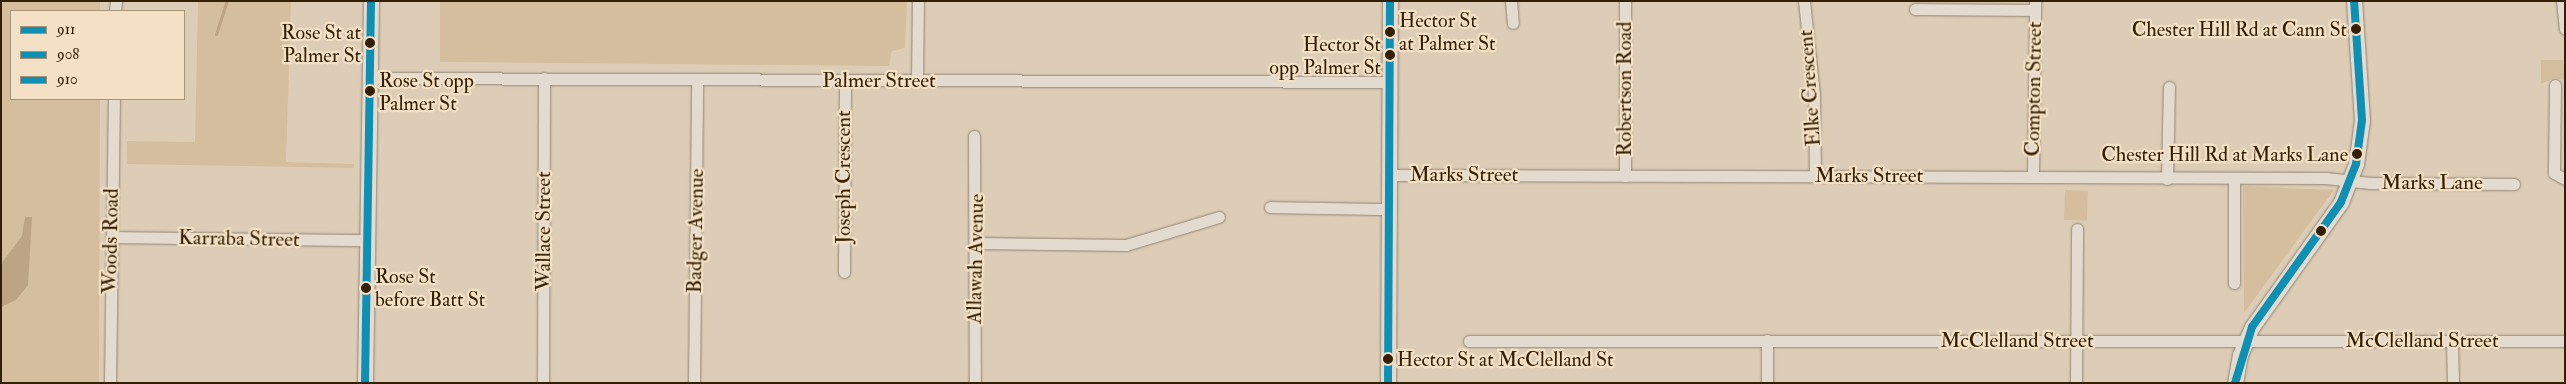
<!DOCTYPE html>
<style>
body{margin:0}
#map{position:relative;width:2566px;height:384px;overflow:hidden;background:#decdb6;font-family:"IM FELL Double Pica",serif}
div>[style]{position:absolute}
.green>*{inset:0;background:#d5be9e;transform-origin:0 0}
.water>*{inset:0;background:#bca484}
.stream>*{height:3px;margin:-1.5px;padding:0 1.5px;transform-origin:1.5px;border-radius:1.5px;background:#bca484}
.roads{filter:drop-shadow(0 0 1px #908474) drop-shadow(0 0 1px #908474)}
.street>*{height:11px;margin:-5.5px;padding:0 5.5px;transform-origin:5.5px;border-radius:5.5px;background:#e4dbd0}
.secondary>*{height:15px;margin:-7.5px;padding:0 7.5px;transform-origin:7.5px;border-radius:7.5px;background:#e4dbd0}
.bus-1>*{height:8px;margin:-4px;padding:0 4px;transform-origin:4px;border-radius:4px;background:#0d90b4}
.bus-2>*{height:8px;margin:-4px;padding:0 4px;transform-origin:4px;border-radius:4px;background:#0d90b4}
.bus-3>*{height:8px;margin:-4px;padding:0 4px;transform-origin:4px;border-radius:4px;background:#0d90b4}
.dots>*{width:14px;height:14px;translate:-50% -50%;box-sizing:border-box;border:2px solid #f4e0c5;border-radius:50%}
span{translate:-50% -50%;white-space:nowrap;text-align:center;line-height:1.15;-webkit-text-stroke:4.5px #f4e0c5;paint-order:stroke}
.bus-label{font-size:20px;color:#331f03}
.left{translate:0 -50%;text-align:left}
.right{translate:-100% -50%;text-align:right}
.street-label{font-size:21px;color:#331f03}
.frame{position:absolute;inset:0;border:2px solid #331f03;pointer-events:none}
.legend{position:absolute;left:10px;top:10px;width:175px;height:90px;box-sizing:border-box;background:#f4e0c5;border:1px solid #a79377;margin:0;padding:6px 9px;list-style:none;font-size:15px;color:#331f03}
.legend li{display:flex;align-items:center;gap:10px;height:25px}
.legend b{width:25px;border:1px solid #a79377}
</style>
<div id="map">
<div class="green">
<div style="clip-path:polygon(1px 1px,100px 1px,100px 11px,11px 11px,11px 99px,100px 99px,99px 383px,1px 383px)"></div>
<div style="clip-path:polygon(198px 1px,291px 1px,286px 162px,354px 164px,354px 168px,127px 164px,127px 141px,195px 142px)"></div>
<div style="clip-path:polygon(440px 1px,907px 1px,905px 48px,892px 51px,889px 66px,440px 62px)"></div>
<div style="clip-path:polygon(2541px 60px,2563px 60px,2565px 80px,2554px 78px,2541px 84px)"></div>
<div style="clip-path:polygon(2243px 186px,2334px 190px,2244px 313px)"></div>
<div style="left:2065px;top:190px;width:23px;height:30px;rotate:2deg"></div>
</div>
<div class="water">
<div style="clip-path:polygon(25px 217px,32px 217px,28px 285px,16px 300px,1px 307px,1px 264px,22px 236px)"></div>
</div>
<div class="stream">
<div style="left:216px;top:34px;width:35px;rotate:-72deg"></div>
</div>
<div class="roads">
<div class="street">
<div style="left:1511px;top:1px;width:22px;rotate:85deg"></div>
<div style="left:1804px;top:1px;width:94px;rotate:83.9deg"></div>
<div style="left:1814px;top:94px;width:82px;rotate:89.3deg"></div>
<div style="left:2562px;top:1px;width:28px;rotate:84deg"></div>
<div style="left:1915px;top:9px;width:120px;rotate:0.5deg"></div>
<div style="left:115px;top:11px;width:10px;rotate:-84deg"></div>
<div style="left:369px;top:78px;width:1020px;rotate:0.22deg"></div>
<div style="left:917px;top:80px;width:79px;rotate:-89.3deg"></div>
<div style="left:2555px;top:85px;width:88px;rotate:90.7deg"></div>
<div style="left:2554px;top:173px;width:13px;rotate:29deg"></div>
<div style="left:974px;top:136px;width:247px;rotate:89.8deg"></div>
<div style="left:1389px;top:175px;width:937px;rotate:0.18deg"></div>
<div style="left:2326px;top:178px;width:44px;rotate:6.5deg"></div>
<div style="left:2370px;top:183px;width:144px;rotate:0.4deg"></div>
<div style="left:1625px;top:176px;width:175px;rotate:-90deg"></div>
<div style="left:2033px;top:177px;width:176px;rotate:-89.3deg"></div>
<div style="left:2167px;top:179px;width:92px;rotate:-88.8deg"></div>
<div style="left:1270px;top:207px;width:119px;rotate:1deg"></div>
<div style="left:112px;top:237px;width:255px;rotate:0.7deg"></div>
<div style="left:976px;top:243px;width:150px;rotate:0.8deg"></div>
<div style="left:1126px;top:245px;width:97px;rotate:-16.8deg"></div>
<div style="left:844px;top:272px;width:191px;rotate:-89.7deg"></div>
<div style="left:2234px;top:283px;width:105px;rotate:-90deg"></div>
<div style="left:1469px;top:341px;width:1096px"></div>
<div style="left:2452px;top:342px;width:41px;rotate:88.6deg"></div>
<div style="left:110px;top:383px;width:284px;rotate:-89.2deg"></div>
<div style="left:543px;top:383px;width:305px;rotate:-89.8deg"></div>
<div style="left:694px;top:383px;width:303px;rotate:-89.4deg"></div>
<div style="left:1767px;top:383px;width:43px;rotate:-90deg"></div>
<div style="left:2076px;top:383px;width:154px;rotate:-89.6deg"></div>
</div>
<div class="secondary">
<div style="left:365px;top:383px;width:382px;rotate:-89.1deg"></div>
<div style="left:1388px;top:383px;width:382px;rotate:-89.7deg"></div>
<div style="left:2235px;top:383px;width:28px;rotate:-80deg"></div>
<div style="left:2240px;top:355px;width:30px;rotate:-67deg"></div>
<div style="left:2252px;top:327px;width:153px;rotate:-54.5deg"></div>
<div style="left:2341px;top:202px;width:41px;rotate:-68.5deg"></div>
<div style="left:2356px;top:164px;width:44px;rotate:-82.2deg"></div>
<div style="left:2362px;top:120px;width:119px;rotate:-93.8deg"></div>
</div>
</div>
<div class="bus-1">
<div style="left:2235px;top:383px;width:59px;rotate:-73.1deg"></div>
<div style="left:2252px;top:327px;width:153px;rotate:-54.5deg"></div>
<div style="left:2341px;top:202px;width:41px;rotate:-68.5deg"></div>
<div style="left:2356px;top:164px;width:44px;rotate:-82.2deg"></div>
<div style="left:2362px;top:120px;width:119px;rotate:-93.8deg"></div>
</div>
<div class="bus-2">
<div style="left:365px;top:383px;width:382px;rotate:-89.1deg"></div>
</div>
<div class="bus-3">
<div style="left:1388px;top:383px;width:382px;rotate:-89.7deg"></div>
</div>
<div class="dots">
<div style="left:2356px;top:29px;background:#331f03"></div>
<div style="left:1390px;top:32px;background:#331f03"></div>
<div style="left:370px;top:43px;background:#331f03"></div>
<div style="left:1390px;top:55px;background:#331f03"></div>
<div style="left:370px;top:91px;background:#331f03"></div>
<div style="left:2357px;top:154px;background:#331f03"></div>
<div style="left:2321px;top:231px;background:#331f03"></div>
<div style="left:366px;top:288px;background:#331f03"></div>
<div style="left:1388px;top:359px;background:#331f03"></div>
</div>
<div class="bus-label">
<span class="left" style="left:1399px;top:32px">Hector St<br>at Palmer St</span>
<span class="right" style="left:2347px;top:29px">Chester Hill Rd at Cann St</span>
<span class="right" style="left:361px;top:44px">Rose St at<br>Palmer St</span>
<span class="right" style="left:1381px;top:56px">Hector St<br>opp Palmer St</span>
<span class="left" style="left:379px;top:92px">Rose St opp<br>Palmer St</span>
<span class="right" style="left:2348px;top:154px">Chester Hill Rd at Marks Lane</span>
<span class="left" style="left:375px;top:288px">Rose St<br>before Batt St</span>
<span class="left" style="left:1397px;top:359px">Hector St at McClelland St</span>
</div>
<div class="street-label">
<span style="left:879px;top:81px">Palmer Street</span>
<span style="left:1810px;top:88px;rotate:-94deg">Elke Crescent</span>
<span style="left:1625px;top:89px;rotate:-90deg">Robertson Road</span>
<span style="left:2034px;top:89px;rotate:-89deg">Compton Street</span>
<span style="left:1464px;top:175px">Marks Street</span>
<span style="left:1869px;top:176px">Marks Street</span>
<span style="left:844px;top:177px;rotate:-90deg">Joseph Crescent</span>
<span style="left:2432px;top:183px">Marks Lane</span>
<span style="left:544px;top:231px;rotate:-90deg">Wallace Street</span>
<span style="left:696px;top:231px;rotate:-89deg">Badger Avenue</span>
<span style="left:239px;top:239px;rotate:1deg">Karraba Street</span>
<span style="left:111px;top:241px;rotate:-89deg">Woods Road</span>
<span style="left:976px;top:259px;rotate:-89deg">Allawah Avenue</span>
<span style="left:2017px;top:341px">McClelland Street</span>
<span style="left:2422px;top:341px">McClelland Street</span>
</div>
<div class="frame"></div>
<ul class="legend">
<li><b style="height:6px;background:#0d90b4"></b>911</li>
<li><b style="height:6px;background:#0d90b4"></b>908</li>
<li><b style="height:6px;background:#0d90b4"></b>910</li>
</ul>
</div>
